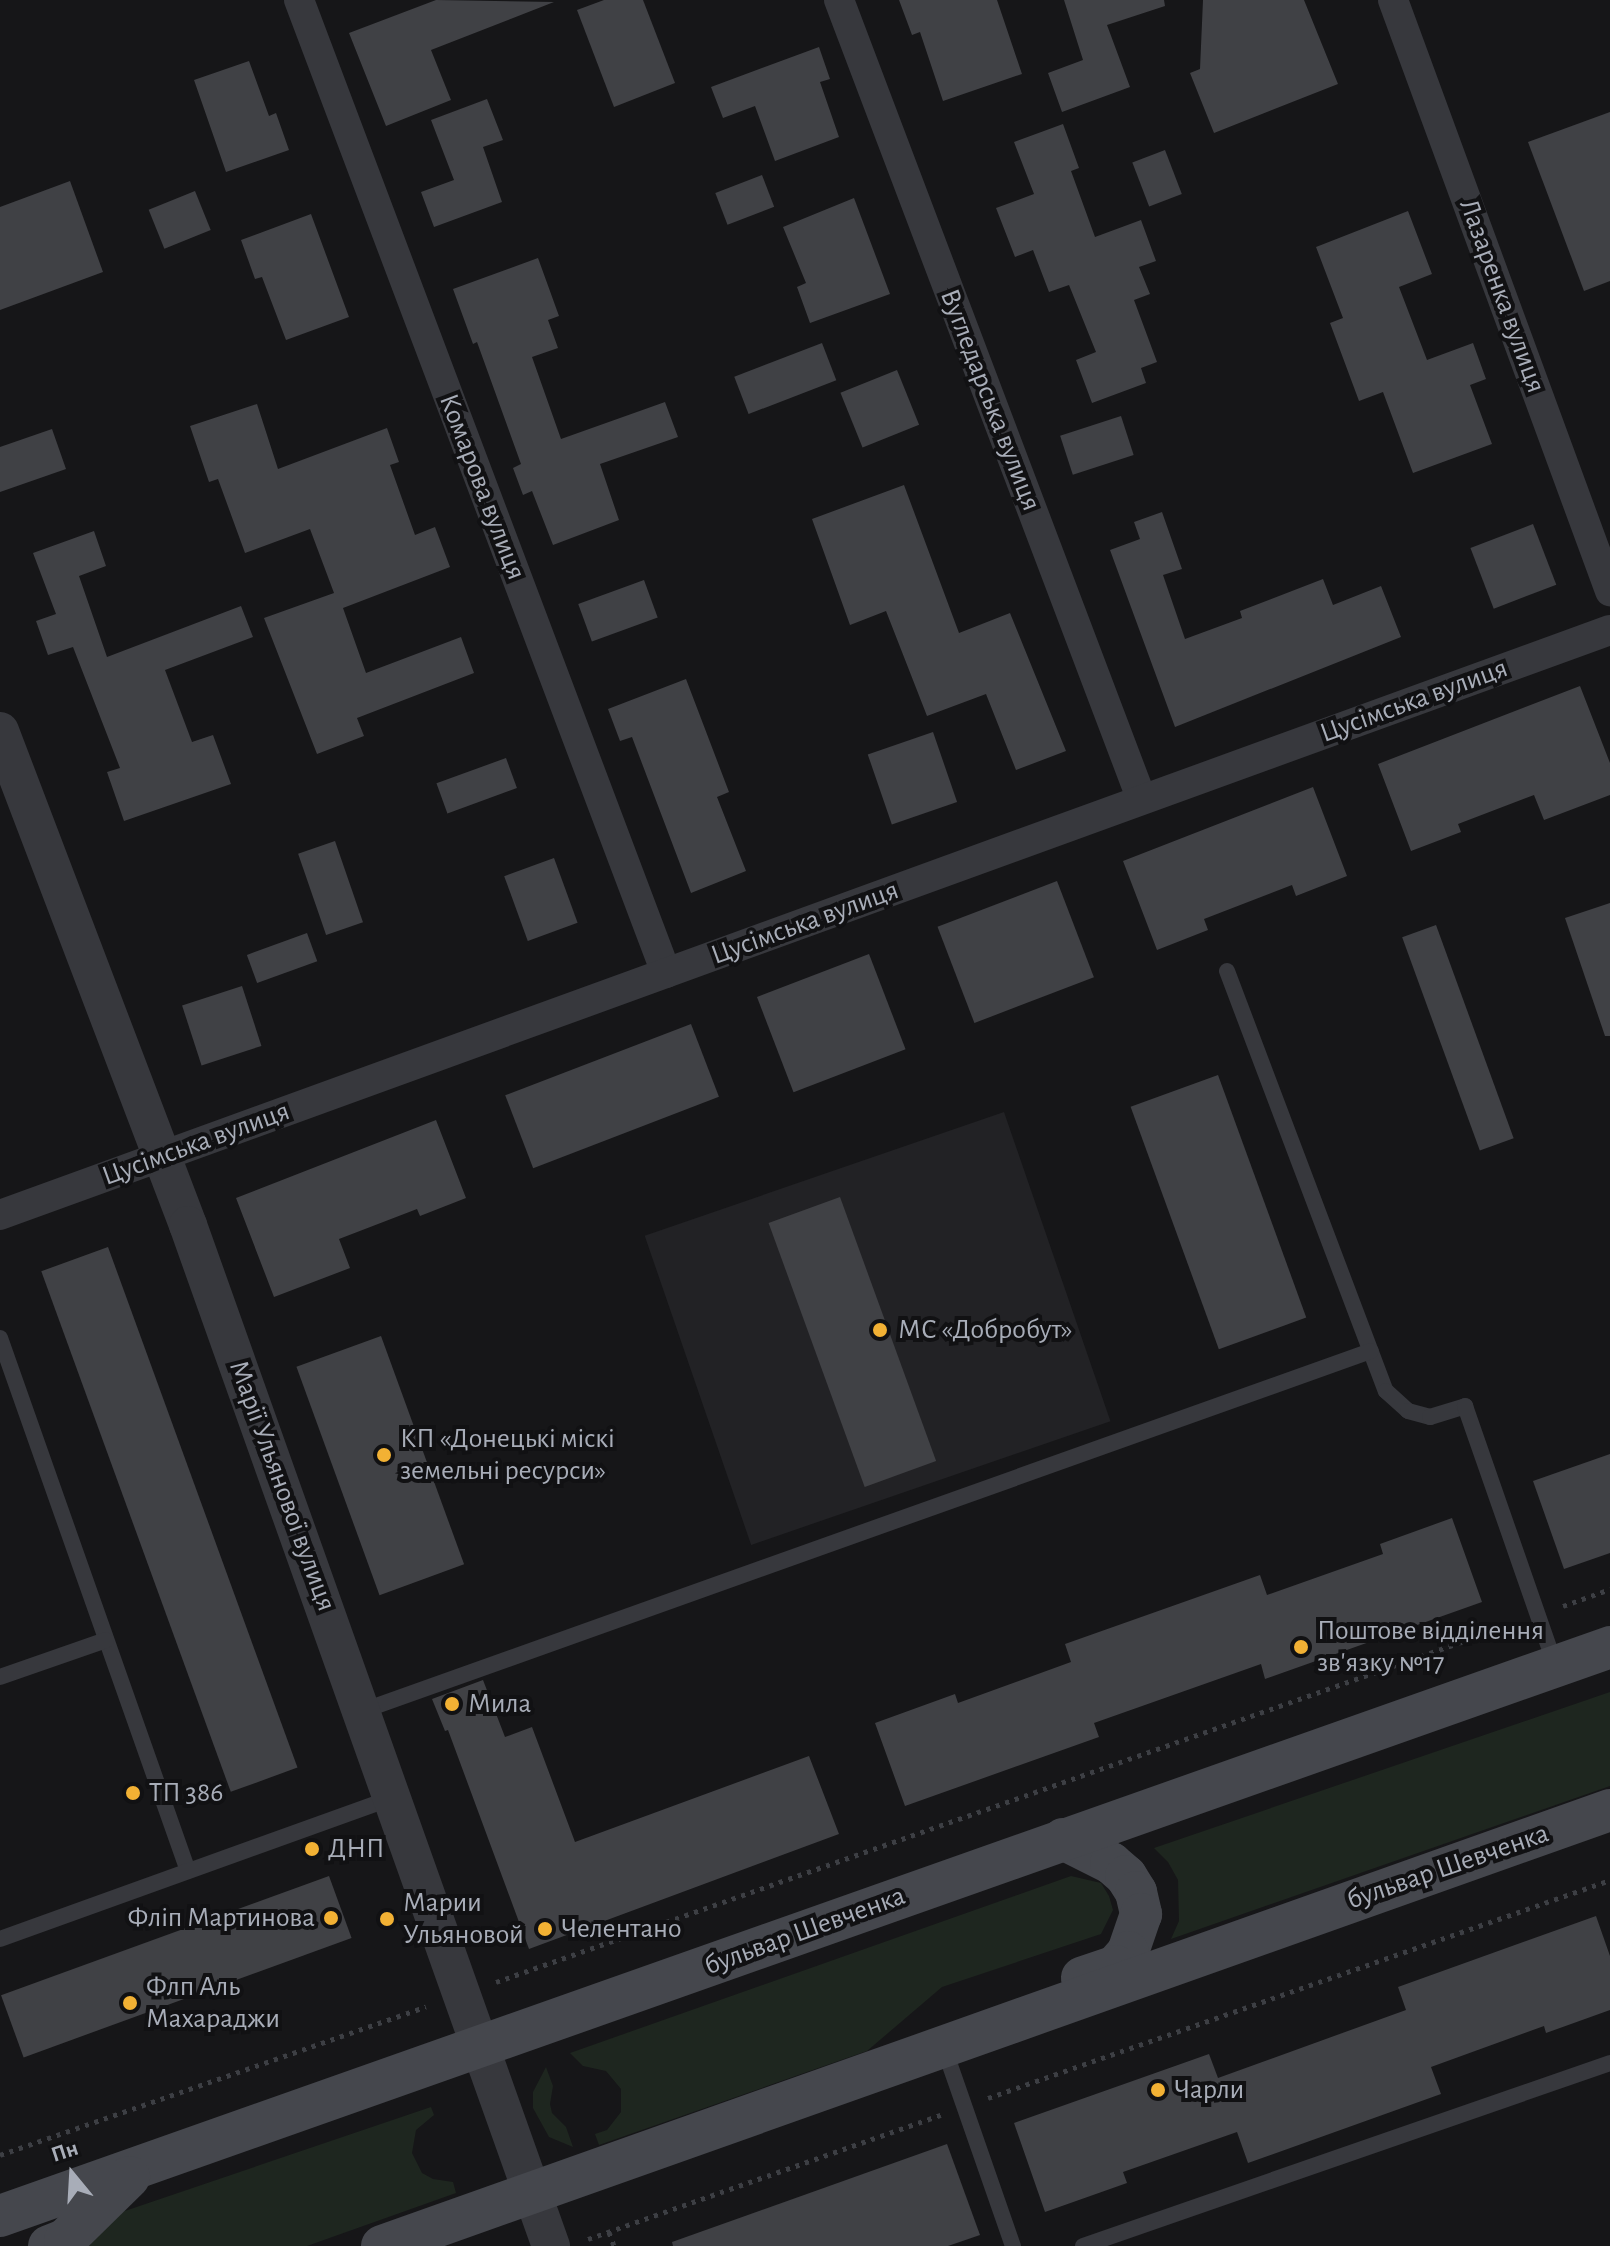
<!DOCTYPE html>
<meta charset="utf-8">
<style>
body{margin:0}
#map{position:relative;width:1610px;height:2246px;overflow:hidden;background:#161618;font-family:"Alegreya Sans",sans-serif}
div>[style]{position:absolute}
.built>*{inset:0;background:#222225;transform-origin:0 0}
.green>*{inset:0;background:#1e261f}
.building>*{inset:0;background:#404145;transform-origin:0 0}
.path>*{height:5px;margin-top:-2.5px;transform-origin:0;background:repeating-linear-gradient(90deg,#3d3f44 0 4px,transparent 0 10px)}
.service>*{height:16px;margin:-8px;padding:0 8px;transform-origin:8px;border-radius:8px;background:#37383d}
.minor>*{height:30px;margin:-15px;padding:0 15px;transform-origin:15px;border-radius:15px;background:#37383d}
.tertiary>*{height:38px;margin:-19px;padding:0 19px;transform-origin:19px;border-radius:19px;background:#37383d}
.secondary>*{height:42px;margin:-21px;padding:0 21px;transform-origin:21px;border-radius:21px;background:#45474d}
.dots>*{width:22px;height:22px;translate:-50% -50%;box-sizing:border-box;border:4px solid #111113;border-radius:50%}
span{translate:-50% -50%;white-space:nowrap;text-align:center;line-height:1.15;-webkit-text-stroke:8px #111113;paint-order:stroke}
.street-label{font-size:28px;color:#a8adb8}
.poi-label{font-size:28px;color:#a8adb8}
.left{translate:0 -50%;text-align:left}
.right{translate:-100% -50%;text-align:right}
.north{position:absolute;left:32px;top:2134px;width:80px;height:80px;-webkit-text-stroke:6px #111113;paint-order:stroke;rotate:342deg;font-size:22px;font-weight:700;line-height:32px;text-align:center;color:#a8adb8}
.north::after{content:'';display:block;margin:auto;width:28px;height:36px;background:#a8adb8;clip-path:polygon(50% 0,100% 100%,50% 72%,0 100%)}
</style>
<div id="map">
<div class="built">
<div style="left:1004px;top:1112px;width:327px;height:380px;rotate:71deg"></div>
</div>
<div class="green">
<div style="clip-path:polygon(1610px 1692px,1610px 1786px,1171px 1939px,1179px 1921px,1178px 1880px,1168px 1862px,1154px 1848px)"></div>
<div style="clip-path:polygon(1071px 1876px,1101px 1883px,1109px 1896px,1113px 1910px,1101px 1934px,942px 1987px,867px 2051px,599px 2145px,595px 2134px,607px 2130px,621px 2112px,621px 2089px,606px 2071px,583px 2066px,570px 2053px)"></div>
<div style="clip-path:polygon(546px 2067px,553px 2086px,550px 2104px,552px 2113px,566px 2127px,573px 2147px,549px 2137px,533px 2108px,533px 2092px)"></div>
<div style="clip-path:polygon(431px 2107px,434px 2115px,416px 2130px,412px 2153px,422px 2173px,433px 2179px,453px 2182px,456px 2193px,307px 2246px,89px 2246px,116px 2214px)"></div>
</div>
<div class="building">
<div style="clip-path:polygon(436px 0,554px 2px,431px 50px,451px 100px,386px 126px,349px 33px)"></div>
<div style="clip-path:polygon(604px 0,643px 0,675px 83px,614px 107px,577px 10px)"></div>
<div style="clip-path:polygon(899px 0,997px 0,1022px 74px,943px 101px,920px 32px,912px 35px)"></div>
<div style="clip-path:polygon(1064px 0,1164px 0,1165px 6px,1107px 25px,1130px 87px,1062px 112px,1048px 73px,1083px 60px)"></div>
<div style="clip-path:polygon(1203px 0,1304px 0,1338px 84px,1214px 133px,1190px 73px,1200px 69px)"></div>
<div style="clip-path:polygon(819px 47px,830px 79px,820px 82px,839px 137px,775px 161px,755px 106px,723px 118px,711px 87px)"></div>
<div style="clip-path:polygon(249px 61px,269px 116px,276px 113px,289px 150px,226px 172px,194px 80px)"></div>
<div style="clip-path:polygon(487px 99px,503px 140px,483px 147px,502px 202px,434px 227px,421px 192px,454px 180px,431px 120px)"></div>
<div style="clip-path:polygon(1610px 112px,1610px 281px,1584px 291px,1528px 142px)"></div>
<div style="clip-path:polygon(1063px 124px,1079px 168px,1071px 171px,1095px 237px,1141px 220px,1156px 261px,1139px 267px,1150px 294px,1134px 300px,1157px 362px,1141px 368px,1146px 383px,1092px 403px,1076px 360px,1096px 352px,1069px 285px,1049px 292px,1033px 250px,1015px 257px,996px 208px,1034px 194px,1014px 142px)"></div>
<div style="left:1165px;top:150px;width:47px;height:35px;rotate:69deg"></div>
<div style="left:762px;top:175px;width:34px;height:50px;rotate:69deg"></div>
<div style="clip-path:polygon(70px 181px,103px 272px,0 310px,0 207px)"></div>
<div style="left:195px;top:191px;width:42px;height:50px;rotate:68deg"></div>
<div style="clip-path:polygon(854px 198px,890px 294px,810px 323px,797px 287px,806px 283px,783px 227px)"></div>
<div style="clip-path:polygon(1408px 211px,1432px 274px,1399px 287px,1427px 360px,1473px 343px,1486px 379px,1470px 385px,1492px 444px,1413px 473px,1383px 392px,1359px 401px,1330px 323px,1343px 318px,1316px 247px)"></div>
<div style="clip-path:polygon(311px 214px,349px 317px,286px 340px,262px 277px,255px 279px,241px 240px)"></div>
<div style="clip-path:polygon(538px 258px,559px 316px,548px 320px,558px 348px,532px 357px,561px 439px,665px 402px,678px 437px,600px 464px,619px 520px,553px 545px,532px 491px,523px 495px,513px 468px,521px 464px,477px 342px,473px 344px,453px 289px)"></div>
<div style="left:822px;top:343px;width:40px;height:94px;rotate:69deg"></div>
<div style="left:897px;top:370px;width:59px;height:61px;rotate:68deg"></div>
<div style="clip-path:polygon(257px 404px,278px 469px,387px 428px,399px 462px,390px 465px,415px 535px,435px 527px,450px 567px,343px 608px,366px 673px,461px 637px,474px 673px,357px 718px,364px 736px,317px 754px,264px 618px,334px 593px,310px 529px,245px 553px,218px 479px,209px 482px,190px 426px)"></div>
<div style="left:1121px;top:416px;width:41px;height:64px;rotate:72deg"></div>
<div style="clip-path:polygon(52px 429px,66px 469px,0 492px,0 447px)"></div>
<div style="clip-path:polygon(904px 485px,959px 633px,1010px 613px,1066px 751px,1016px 770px,986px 694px,927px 716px,886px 611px,850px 625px,812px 519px)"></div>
<div style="clip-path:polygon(1162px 512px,1182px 569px,1163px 575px,1185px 639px,1242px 618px,1240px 611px,1323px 579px,1333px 605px,1381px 586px,1401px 637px,1175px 727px,1110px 550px,1140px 539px,1134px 522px)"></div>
<div style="left:1533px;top:524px;width:65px;height:67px;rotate:69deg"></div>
<div style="clip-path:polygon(94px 531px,106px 566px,79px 576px,107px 657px,241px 606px,253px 637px,165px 670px,192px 742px,213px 735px,231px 784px,124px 821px,107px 772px,120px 768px,73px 647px,48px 655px,36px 621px,56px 614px,33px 553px)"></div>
<div style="left:644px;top:580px;width:40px;height:70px;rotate:70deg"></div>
<div style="clip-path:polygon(686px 679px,729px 792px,717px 797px,746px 871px,691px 893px,632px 737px,620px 741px,608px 709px)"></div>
<div style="clip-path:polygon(1580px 686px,1610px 763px,1610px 795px,1544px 820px,1534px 795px,1458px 824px,1461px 832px,1411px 851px,1378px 764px)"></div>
<div style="left:933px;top:732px;width:74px;height:69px;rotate:71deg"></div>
<div style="left:506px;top:758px;width:32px;height:74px;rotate:70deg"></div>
<div style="clip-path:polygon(1313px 787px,1347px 876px,1296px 896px,1292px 885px,1204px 919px,1208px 930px,1157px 950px,1123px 861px)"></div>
<div style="left:335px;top:841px;width:86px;height:39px;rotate:71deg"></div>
<div style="left:554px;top:858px;width:69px;height:53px;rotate:70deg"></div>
<div style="left:1057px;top:881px;width:103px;height:128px;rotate:69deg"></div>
<div style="clip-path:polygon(1610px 903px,1610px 1036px,1605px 1036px,1565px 918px)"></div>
<div style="left:1436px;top:925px;width:227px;height:36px;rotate:70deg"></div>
<div style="left:307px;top:933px;width:30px;height:64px;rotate:70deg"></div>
<div style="left:869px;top:954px;width:102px;height:120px;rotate:69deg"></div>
<div style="left:242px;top:986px;width:63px;height:63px;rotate:72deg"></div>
<div style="left:691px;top:1024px;width:78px;height:199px;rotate:69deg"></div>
<div style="left:1218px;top:1075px;width:258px;height:93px;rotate:70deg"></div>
<div style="clip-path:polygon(436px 1120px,466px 1198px,420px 1216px,417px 1209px,339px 1239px,350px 1268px,274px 1297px,236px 1198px)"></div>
<div style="left:840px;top:1197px;width:281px;height:76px;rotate:70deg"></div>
<div style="left:108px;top:1247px;width:554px;height:71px;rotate:70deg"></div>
<div style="left:381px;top:1336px;width:243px;height:90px;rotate:70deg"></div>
<div style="clip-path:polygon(1610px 1454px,1610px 1553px,1564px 1569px,1533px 1481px)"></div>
<div style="clip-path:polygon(1452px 1518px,1482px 1602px,1265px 1679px,1261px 1664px,1094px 1723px,1099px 1737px,905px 1806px,875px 1723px,955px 1694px,958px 1703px,1071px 1662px,1065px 1644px,1260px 1575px,1267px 1595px,1383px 1554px,1380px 1544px)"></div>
<div style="clip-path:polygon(483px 1680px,505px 1737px,532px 1727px,575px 1842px,809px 1756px,839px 1834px,529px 1949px,448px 1730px,445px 1731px,432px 1699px)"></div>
<div style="left:329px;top:1876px;width:66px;height:349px;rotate:70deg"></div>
<div style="clip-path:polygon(1596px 1916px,1610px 1956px,1610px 2010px,1546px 2033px,1544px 2026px,1431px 2067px,1441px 2094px,1248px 2163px,1237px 2132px,1123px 2172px,1127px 2183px,1045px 2212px,1014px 2123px,1209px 2054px,1218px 2078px,1406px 2010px,1398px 1987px)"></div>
<div style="clip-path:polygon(947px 2144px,980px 2235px,948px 2246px,673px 2246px,672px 2242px)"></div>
</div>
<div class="path">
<div style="left:1563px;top:1606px;width:50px;rotate:-19.9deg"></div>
<div style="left:496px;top:1982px;width:1077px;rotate:-19.41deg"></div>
<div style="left:988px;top:2098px;width:659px;rotate:-19.31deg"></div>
<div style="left:0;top:2155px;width:451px;rotate:-19.2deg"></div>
<div style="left:609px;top:2232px;width:15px;rotate:70deg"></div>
<div style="left:588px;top:2239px;width:374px;rotate:-19.4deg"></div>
</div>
<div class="service">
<div style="left:1227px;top:971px;width:449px;rotate:69.3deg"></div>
<div style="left:1386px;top:1391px;width:30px;rotate:42deg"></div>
<div style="left:1408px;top:1411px;width:23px;rotate:15deg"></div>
<div style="left:1430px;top:1417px;width:37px;rotate:-17deg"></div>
<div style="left:1465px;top:1406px;width:273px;rotate:70.8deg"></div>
<div style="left:0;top:1338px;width:565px;rotate:70.57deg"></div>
<div style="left:0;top:1677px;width:112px;rotate:-19.2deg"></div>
<div style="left:362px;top:1711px;width:1071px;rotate:-19.64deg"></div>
<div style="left:0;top:1939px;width:417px;rotate:-19.8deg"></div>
<div style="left:944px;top:2048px;width:210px;rotate:70.8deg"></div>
<div style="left:1083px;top:2246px;width:558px;rotate:-19.15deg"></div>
</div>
<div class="minor">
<div style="left:299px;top:0;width:1040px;rotate:69.33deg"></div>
<div style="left:839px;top:0;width:855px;rotate:69.26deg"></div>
<div style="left:1393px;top:0;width:630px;rotate:69.84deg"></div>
<div style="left:0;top:1215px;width:1713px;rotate:-19.97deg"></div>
</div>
<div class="tertiary">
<div style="left:0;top:731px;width:529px;rotate:69.16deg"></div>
<div style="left:188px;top:1225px;width:1084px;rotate:70.43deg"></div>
</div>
<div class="secondary">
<div style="left:1063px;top:1839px;width:54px;rotate:26.6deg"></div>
<div style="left:1111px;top:1863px;width:20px;rotate:41deg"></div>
<div style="left:1126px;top:1876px;width:19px;rotate:58deg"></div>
<div style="left:1136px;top:1892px;width:23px;rotate:77deg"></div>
<div style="left:1141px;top:1914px;width:40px;rotate:108.9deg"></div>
<div style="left:1128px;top:1952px;width:18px;rotate:131deg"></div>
<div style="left:1116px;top:1966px;width:36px;rotate:161deg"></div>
<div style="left:0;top:2216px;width:1708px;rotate:-19.46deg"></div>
<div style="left:49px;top:2246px;width:17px;rotate:-21deg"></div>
<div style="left:65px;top:2240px;width:90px;rotate:-44.5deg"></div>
<div style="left:382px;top:2246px;width:1303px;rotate:-19.55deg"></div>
</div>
<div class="dots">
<div style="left:880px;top:1330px;background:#f2b134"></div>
<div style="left:384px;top:1455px;background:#f2b134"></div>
<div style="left:1301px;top:1647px;background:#f2b134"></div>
<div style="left:452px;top:1704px;background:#f2b134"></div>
<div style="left:133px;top:1793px;background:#f2b134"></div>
<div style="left:312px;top:1849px;background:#f2b134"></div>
<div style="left:331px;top:1918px;background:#f2b134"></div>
<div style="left:387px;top:1919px;background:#f2b134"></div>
<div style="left:545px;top:1929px;background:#f2b134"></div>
<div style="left:130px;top:2003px;background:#f2b134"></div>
<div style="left:1158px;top:2090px;background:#f2b134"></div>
</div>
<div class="street-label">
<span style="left:1502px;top:296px;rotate:70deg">Лазаренка вулиця</span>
<span style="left:990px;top:400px;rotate:69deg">Вугледарська вулиця</span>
<span style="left:482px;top:487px;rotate:69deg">Комарова вулиця</span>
<span style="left:1414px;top:701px;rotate:-20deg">Цусімська вулиця</span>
<span style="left:805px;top:923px;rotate:-20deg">Цусімська вулиця</span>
<span style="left:196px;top:1144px;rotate:-20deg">Цусімська вулиця</span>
<span style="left:282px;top:1486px;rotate:70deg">Марії Ульянової вулиця</span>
<span style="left:1448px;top:1867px;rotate:-19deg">бульвар Шевченка</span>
<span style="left:805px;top:1931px;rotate:-20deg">бульвар Шевченка</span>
</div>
<div class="poi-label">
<span class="left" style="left:898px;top:1330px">МС «Добробут»</span>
<span class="left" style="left:400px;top:1455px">КП «Донецькі міскі<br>земельні ресурси»</span>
<span class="left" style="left:1317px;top:1647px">Поштове відділення<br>зв'язку №17</span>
<span class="left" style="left:468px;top:1704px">Мила</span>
<span class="left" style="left:149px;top:1793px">ТП 386</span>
<span class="left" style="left:328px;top:1849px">ДНП</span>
<span class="left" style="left:403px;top:1919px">Марии<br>Ульяновой</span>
<span class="right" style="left:315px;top:1918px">Фліп Мартинова</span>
<span class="left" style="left:561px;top:1929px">Челентано</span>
<span class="left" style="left:146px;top:2003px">Флп Аль<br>Махараджи</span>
<span class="left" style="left:1174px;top:2090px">Чарли</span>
</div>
<div class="north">Пн</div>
</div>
